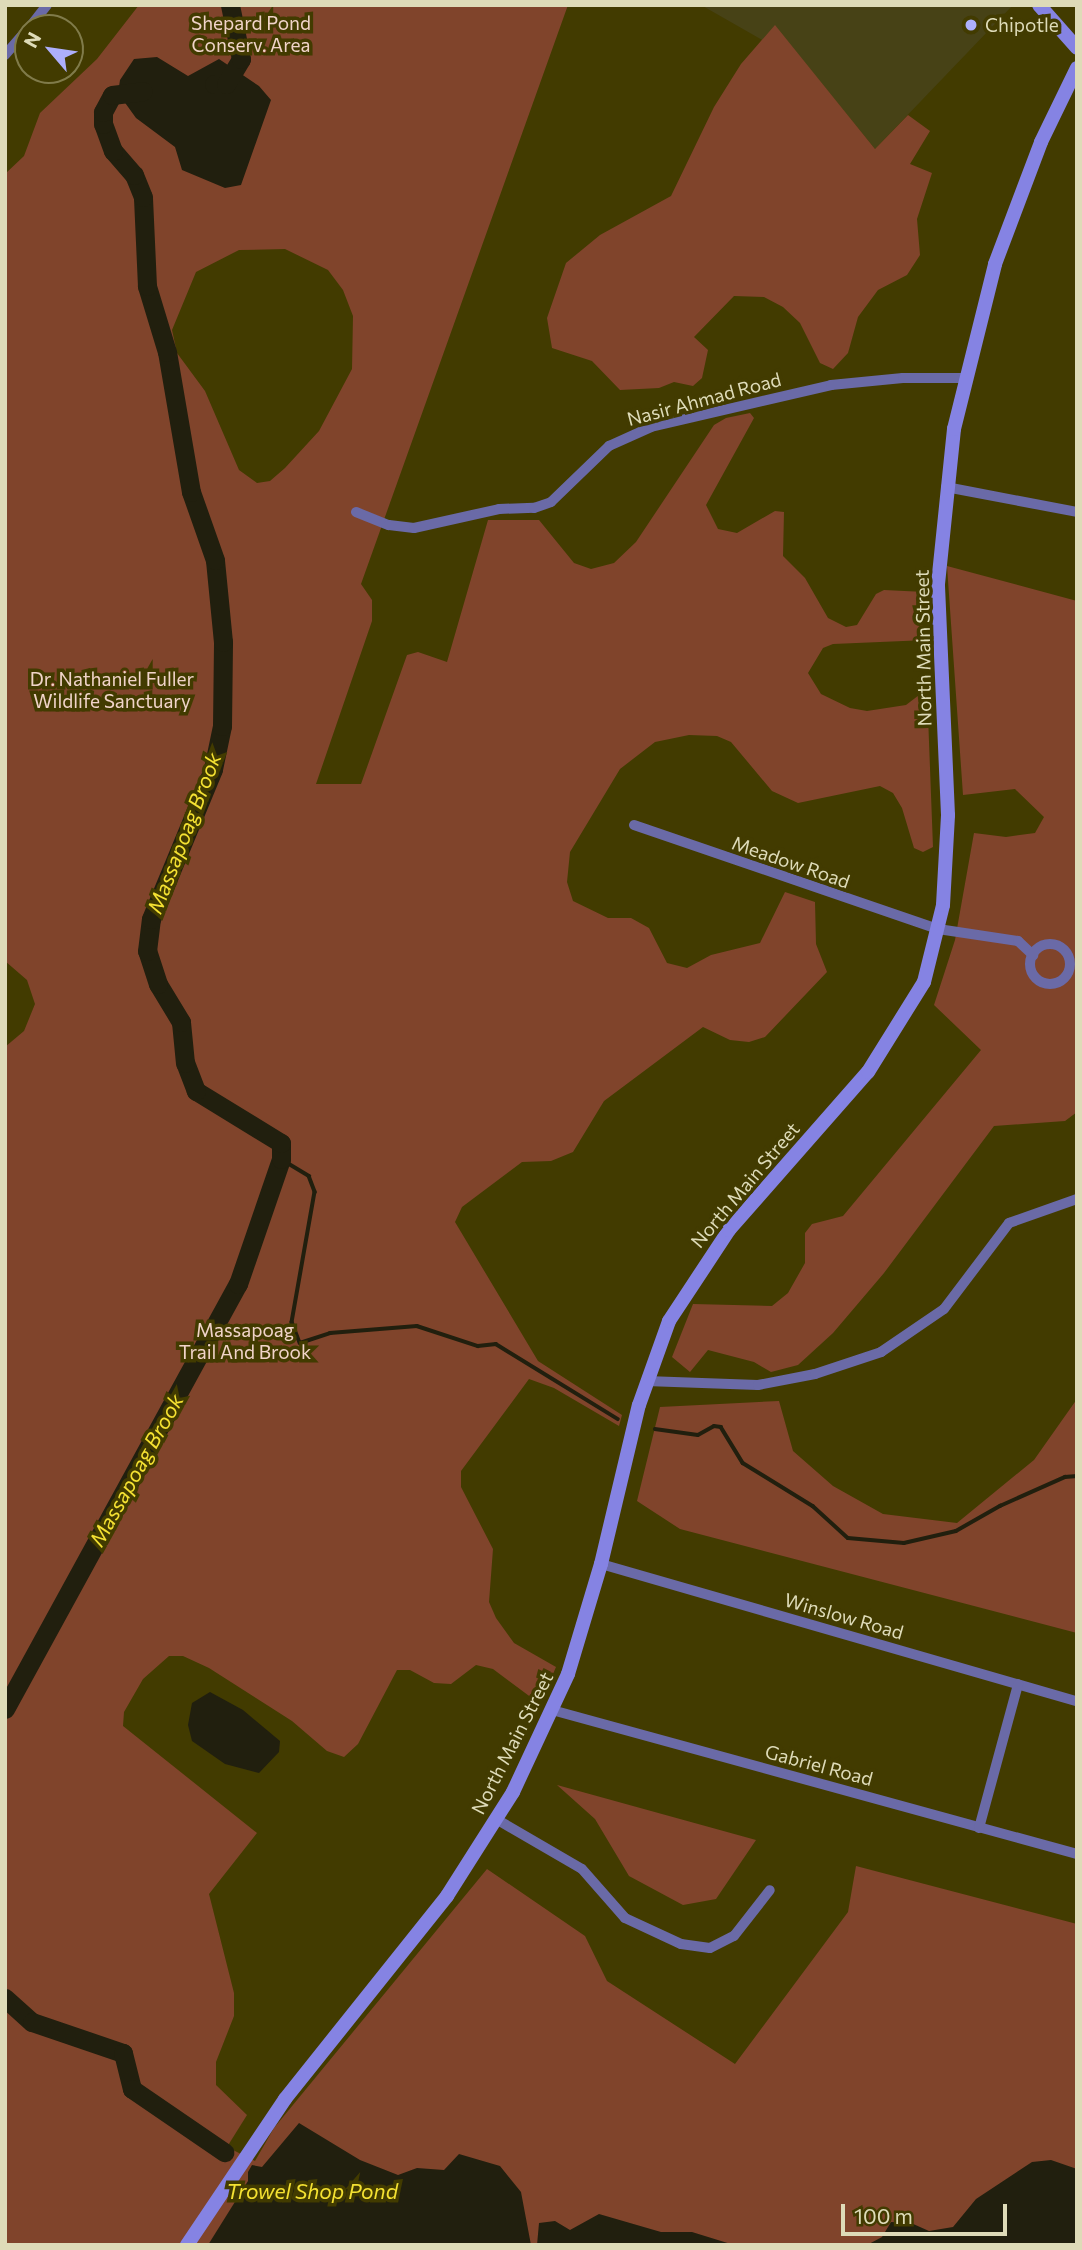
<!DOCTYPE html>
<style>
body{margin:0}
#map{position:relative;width:1082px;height:2250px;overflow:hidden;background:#423b00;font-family:Commissioner,sans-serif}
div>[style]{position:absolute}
.built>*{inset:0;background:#474216}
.green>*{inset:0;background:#80442b}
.water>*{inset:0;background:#211f0e}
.stream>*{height:3.5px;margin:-1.75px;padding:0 1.75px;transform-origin:1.75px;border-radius:1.75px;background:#211f0e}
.river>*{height:19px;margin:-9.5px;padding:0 9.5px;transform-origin:9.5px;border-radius:9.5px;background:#211f0e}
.minor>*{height:10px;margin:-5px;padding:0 5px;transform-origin:5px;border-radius:5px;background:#6a6aa7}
.minor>.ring{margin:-5px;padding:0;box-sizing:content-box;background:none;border:10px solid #6a6aa7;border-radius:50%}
.secondary>*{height:14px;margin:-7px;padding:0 7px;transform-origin:7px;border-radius:7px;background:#8583e3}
.dots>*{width:19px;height:19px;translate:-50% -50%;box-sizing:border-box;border:4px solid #423b00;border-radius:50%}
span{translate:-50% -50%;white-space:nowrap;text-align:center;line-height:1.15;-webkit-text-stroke:7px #423b00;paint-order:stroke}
.park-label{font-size:19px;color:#f1d4c9}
.poi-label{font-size:19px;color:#dedbb8}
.left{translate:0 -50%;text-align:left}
.street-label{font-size:19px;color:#dedbb8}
.water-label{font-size:21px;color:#f5e232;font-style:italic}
.frame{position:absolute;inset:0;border:7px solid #dedbb8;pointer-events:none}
.north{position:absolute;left:14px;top:14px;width:70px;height:70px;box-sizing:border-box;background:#423b00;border:2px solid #807b4a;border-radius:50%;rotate:299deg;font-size:19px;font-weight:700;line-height:28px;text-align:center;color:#dedbb8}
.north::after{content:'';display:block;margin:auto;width:24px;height:32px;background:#adaffb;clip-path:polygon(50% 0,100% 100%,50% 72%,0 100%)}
.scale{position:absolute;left:841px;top:2204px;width:166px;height:32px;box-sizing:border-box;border:4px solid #dedbb8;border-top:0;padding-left:9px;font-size:21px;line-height:24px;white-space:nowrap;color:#dedbb8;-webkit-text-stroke:5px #423b00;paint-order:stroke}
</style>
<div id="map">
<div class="built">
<div style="clip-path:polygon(701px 5px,1013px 5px,875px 149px,775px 26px,764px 41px)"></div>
</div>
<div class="green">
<div style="clip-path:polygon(evenodd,139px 5px,568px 5px,361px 584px,372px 600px,372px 621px,316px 784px,361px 784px,407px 655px,418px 652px,447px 662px,488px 520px,539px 520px,574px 563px,591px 569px,614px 563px,636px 542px,714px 425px,726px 418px,750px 413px,754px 418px,706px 505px,718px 529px,737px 533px,775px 511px,784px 512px,783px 556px,805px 578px,828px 618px,846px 627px,857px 625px,876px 594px,884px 590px,925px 592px,927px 640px,833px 644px,823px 648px,808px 673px,821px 694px,850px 708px,867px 711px,906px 705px,927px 689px,933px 847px,923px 852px,914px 848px,902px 808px,893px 793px,880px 786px,798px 803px,772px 791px,731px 742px,717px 736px,689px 735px,655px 742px,620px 769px,570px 852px,567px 882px,573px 901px,608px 918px,631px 918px,649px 928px,667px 963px,687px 968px,711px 955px,760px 943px,785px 892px,815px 902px,816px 944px,827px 972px,765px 1037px,749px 1042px,730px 1040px,703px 1027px,604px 1101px,573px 1152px,551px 1161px,522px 1162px,462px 1207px,455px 1222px,538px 1361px,622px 1415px,619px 1426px,554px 1388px,529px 1379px,461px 1471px,461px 1487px,493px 1549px,489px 1602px,496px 1618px,514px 1643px,556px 1667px,540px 1704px,493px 1669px,476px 1665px,451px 1684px,434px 1683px,410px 1670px,397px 1670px,358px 1744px,344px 1757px,327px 1751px,292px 1721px,209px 1668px,183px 1656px,169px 1656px,143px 1679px,124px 1712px,123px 1726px,257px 1833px,209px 1894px,234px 1993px,234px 2016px,216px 2062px,216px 2085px,247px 2115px,227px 2147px,255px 2161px,274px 2128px,487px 1869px,585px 1936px,607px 1981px,735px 2064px,848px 1912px,856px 1866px,1077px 1924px,1077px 2245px,5px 2245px,5px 1047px,24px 1031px,35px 1004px,27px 980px,5px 961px,5px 174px,24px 156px,40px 113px,97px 59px,139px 5px,285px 249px,328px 270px,343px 290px,353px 316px,352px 369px,319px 431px,285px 468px,270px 481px,257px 483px,239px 470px,205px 391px,177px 353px,172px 330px,196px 272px,239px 250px,285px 249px)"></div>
<div style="clip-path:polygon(775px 25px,875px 149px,908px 115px,930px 131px,910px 164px,932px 173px,917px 219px,920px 255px,907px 275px,878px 290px,858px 317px,848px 353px,833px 369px,820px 363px,800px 323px,783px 307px,764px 297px,734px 296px,694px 337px,708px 350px,702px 378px,693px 386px,674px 382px,659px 388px,620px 390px,592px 361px,552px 348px,547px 318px,566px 263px,600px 235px,671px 196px,714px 107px,741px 64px)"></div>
<div style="clip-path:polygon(947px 566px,1077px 601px,1077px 1112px,1065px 1121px,994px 1126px,884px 1273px,833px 1333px,798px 1365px,771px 1372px,754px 1362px,708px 1350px,690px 1372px,672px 1357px,693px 1304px,772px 1306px,788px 1293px,805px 1263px,805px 1233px,812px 1224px,843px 1216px,981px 1050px,934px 1005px,955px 940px,974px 833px,1006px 837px,1035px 833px,1044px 817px,1015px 789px,963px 795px)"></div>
<div style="clip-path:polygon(1077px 1399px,1077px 1633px,680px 1529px,637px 1501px,660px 1407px,779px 1401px,793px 1451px,833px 1486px,883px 1514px,957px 1523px,1034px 1460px)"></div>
<div style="clip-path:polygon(557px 1785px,756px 1840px,716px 1899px,683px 1905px,629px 1876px,595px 1819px)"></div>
</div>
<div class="water">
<div style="clip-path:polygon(157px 57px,188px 76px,219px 59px,259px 86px,271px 100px,241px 185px,225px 188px,182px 170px,175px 147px,136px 118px,118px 93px,120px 80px,134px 59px)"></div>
<div style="clip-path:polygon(210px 1692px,243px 1710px,280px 1741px,279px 1752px,259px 1773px,225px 1764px,192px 1741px,188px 1725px,192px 1703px)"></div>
<div style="clip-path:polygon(299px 2123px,360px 2160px,398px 2175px,417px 2168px,444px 2170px,459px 2154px,500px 2166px,521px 2192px,531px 2245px,208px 2245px,248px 2181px,248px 2172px,252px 2165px,262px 2167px)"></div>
<div style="clip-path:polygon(1051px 2160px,1077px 2169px,1077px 2245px,867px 2245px,882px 2237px,891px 2222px,911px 2223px,929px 2231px,953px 2227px,976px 2199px,1032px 2162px)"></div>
<div style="clip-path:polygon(599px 2214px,661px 2232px,692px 2232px,734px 2245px,537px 2245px,539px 2223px,555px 2221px,570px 2230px)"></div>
</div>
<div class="stream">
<div style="left:281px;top:1159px;width:33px;rotate:31deg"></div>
<div style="left:309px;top:1176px;width:17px;rotate:69deg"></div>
<div style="left:315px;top:1192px;width:132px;rotate:100deg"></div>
<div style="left:292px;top:1322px;width:22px;rotate:69deg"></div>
<div style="left:300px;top:1343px;width:32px;rotate:-18deg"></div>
<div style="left:330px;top:1333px;width:87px;rotate:-4.6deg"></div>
<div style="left:417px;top:1326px;width:64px;rotate:18.2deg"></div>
<div style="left:478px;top:1346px;width:18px;rotate:-6deg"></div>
<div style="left:496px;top:1344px;width:143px;rotate:31.6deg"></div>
<div style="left:655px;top:1429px;width:43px;rotate:7.9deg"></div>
<div style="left:698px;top:1435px;width:18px;rotate:-29deg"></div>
<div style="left:714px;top:1426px;width:7px;rotate:8deg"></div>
<div style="left:721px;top:1427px;width:42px;rotate:58.6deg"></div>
<div style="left:743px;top:1463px;width:82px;rotate:31.6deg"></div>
<div style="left:813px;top:1506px;width:47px;rotate:42.4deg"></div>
<div style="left:848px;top:1538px;width:56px;rotate:5.1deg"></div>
<div style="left:904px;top:1543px;width:53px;rotate:-13deg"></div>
<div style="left:956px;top:1531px;width:51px;rotate:-29.6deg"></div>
<div style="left:1000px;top:1506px;width:71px;rotate:-24deg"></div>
<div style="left:1065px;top:1477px;width:12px;rotate:-5deg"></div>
</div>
<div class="river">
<div style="left:214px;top:84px;width:12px"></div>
<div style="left:226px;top:84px;width:29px;rotate:-59deg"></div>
<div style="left:241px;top:59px;width:55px;rotate:-101.5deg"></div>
<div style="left:5px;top:1709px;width:485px;rotate:-61.3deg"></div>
<div style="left:238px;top:1284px;width:132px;rotate:-71deg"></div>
<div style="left:281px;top:1159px;width:16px;rotate:-90deg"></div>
<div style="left:281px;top:1143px;width:100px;rotate:-148.5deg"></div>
<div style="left:196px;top:1091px;width:30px;rotate:-111deg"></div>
<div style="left:185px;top:1063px;width:41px;rotate:-95.6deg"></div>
<div style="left:181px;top:1022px;width:44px;rotate:-121.2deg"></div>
<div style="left:158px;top:984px;width:35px;rotate:-108deg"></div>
<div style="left:147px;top:951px;width:32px;rotate:-83deg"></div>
<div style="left:151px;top:919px;width:162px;rotate:-67.5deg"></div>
<div style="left:213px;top:769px;width:44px;rotate:-78.2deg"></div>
<div style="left:222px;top:726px;width:84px;rotate:-89.3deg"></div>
<div style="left:223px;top:642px;width:82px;rotate:-95.6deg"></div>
<div style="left:215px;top:560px;width:72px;rotate:-109.4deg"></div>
<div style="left:191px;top:492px;width:142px;rotate:-99.7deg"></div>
<div style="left:167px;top:352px;width:69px;rotate:-106.9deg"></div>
<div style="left:147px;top:286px;width:89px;rotate:-92.6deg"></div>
<div style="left:143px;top:197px;width:24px;rotate:-112deg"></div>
<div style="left:134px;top:175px;width:32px;rotate:-131deg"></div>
<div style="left:113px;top:151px;width:29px;rotate:-110deg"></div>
<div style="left:103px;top:124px;width:12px;rotate:-90deg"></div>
<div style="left:103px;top:112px;width:19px;rotate:-62deg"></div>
<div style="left:112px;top:95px;width:31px;rotate:-7deg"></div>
<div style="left:5px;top:1998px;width:36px;rotate:42deg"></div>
<div style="left:32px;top:2022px;width:96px;rotate:18.8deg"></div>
<div style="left:123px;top:2053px;width:37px;rotate:76deg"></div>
<div style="left:132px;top:2089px;width:112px;rotate:34.4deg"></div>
</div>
<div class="minor">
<div style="left:29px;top:28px;width:29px;rotate:-52deg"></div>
<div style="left:5px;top:55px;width:35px;rotate:-49deg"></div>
<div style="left:946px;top:487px;width:133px;rotate:10.8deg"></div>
<div style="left:356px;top:512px;width:35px;rotate:22deg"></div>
<div style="left:389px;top:525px;width:25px;rotate:7deg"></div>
<div style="left:414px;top:528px;width:87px;rotate:-12.6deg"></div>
<div style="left:499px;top:509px;width:35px;rotate:-2deg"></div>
<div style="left:534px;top:508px;width:18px;rotate:-19deg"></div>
<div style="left:551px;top:502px;width:81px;rotate:-44deg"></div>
<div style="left:609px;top:446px;width:46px;rotate:-24.3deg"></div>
<div style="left:651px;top:427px;width:185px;rotate:-13.1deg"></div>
<div style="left:831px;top:385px;width:72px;rotate:-5.6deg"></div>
<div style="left:903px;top:378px;width:61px"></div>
<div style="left:634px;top:825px;width:321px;rotate:18.9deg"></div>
<div style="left:938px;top:929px;width:81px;rotate:8.5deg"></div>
<div style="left:1018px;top:941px;width:21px;rotate:43deg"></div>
<div class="ring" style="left:1030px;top:944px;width:30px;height:30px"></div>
<div style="left:646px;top:1381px;width:112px;rotate:2deg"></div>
<div style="left:758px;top:1385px;width:58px;rotate:-10.9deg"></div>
<div style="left:815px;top:1374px;width:70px;rotate:-18.4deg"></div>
<div style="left:881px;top:1352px;width:76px;rotate:-34.3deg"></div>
<div style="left:944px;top:1309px;width:108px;rotate:-52.9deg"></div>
<div style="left:1009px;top:1223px;width:72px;rotate:-19.4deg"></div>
<div style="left:601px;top:1564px;width:495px;rotate:16.1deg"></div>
<div style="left:552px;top:1710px;width:544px;rotate:15.34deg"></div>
<div style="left:496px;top:1819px;width:99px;rotate:30.2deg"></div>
<div style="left:582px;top:1869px;width:65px;rotate:48.7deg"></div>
<div style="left:625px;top:1918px;width:62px;rotate:24.9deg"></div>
<div style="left:681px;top:1944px;width:29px;rotate:8deg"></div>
<div style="left:710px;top:1948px;width:27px;rotate:-27deg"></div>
<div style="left:734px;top:1936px;width:58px;rotate:-52deg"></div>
<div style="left:979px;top:1828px;width:149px;rotate:-74.8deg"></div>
</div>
<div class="secondary">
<div style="left:1039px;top:5px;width:57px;rotate:48.5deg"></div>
<div style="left:187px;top:2245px;width:176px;rotate:-56.1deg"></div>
<div style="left:285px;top:2099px;width:260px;rotate:-51.4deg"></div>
<div style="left:447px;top:1896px;width:123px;rotate:-57.6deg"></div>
<div style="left:513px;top:1792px;width:130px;rotate:-65deg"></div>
<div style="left:568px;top:1674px;width:115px;rotate:-73.3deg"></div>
<div style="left:601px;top:1564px;width:163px;rotate:-76.6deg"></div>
<div style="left:639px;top:1405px;width:89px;rotate:-70.3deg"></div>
<div style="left:669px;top:1321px;width:109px;rotate:-56.6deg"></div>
<div style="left:729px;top:1230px;width:210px;rotate:-48.7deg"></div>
<div style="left:868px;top:1072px;width:106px;rotate:-58.1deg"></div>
<div style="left:924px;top:982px;width:79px;rotate:-76.1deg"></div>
<div style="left:943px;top:905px;width:90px;rotate:-86.8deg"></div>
<div style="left:948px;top:815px;width:231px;rotate:-92.5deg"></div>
<div style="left:938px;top:584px;width:156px;rotate:-84.1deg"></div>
<div style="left:954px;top:429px;width:170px;rotate:-76deg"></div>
<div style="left:995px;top:264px;width:130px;rotate:-69.3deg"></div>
<div style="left:1041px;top:142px;width:82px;rotate:-64.1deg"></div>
</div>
<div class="dots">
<div style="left:971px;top:25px;background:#adaffb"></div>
</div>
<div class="park-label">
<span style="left:251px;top:34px">Shepard Pond<br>Conserv. Area</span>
<span style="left:112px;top:690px">Dr. Nathaniel Fuller<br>Wildlife Sanctuary</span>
<span style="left:245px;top:1341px">Massapoag<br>Trail And Brook</span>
</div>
<div class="poi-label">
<span class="left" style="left:985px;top:25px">Chipotle</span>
</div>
<div class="street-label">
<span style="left:704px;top:399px;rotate:-15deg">Nasir Ahmad Road</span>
<span style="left:923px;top:648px;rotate:-91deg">North Main Street</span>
<span style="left:791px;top:862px;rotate:19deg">Meadow Road</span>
<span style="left:745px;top:1185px;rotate:-50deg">North Main Street</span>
<span style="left:844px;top:1616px;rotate:16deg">Winslow Road</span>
<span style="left:512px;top:1743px;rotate:-63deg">North Main Street</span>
<span style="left:819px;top:1765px;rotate:15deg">Gabriel Road</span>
</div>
<div class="water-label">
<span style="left:184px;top:833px;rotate:-69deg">Massapoag Brook</span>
<span style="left:136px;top:1470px;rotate:-61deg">Massapoag Brook</span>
<span style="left:312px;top:2191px">Trowel Shop Pond</span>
</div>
<div class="frame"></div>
<div class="north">N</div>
<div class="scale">100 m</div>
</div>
